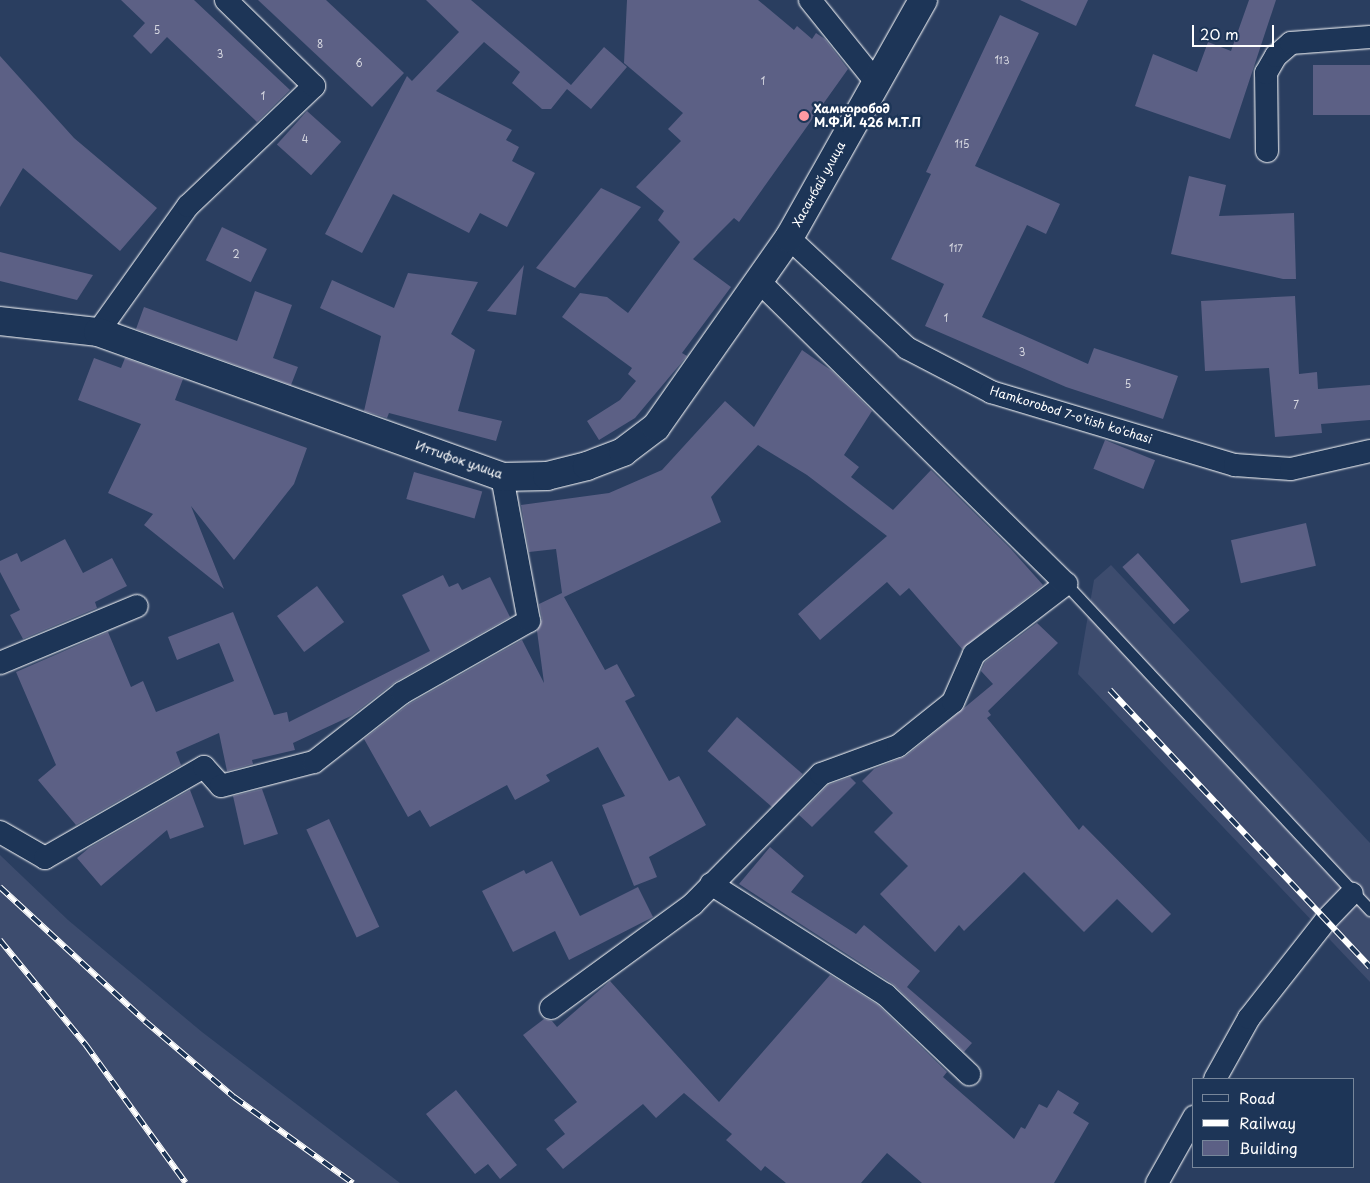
<!DOCTYPE html>
<meta charset="utf-8">
<style>
body{margin:0}
#map{position:relative;width:1370px;height:1183px;overflow:hidden;background:#2a3e60;font-family:"Playpen Sans",sans-serif}
div>[style]{position:absolute}
.built>*{inset:0;background:#3d4c6e}
.building>*{inset:0;background:#5c6085;transform-origin:0 0}
.roads{filter:drop-shadow(0 0 1px #fff) drop-shadow(0 0 1px #fff)}
.service>*{height:11px;margin:-5.5px;padding:0 5.5px;transform-origin:5.5px;border-radius:5.5px;background:#1d3557}
.minor>*{height:22px;margin:-11px;padding:0 11px;transform-origin:11px;border-radius:11px;background:#1d3557}
.tertiary>*{height:28px;margin:-14px;padding:0 14px;transform-origin:14px;border-radius:14px;background:#1d3557}
.rail>*{height:5.5px;margin-top:-2.75px;transform-origin:0;background:repeating-linear-gradient(90deg,#1d3557 0 11px,#fff 0 22px);box-sizing:border-box;border-block:1px solid #fff}
.dots>*{width:14px;height:14px;translate:-50% -50%;box-sizing:border-box;border:2px solid #1d3557;border-radius:50%}
span{translate:-50% -50%;white-space:nowrap;text-align:center;line-height:1.15;-webkit-text-stroke:5px #1d3557;paint-order:stroke}
.number-label{font-size:10px;color:#d6d7e0}
.number-label span{-webkit-text-stroke-width:0}
.poi-label{font-size:12px;color:#fff;font-weight:700}
.left{translate:0 -50%;text-align:left}
.street-label{font-size:12px;color:#fff}
.legend{position:absolute;left:1192px;top:1078px;width:162px;height:90px;box-sizing:border-box;background:#1d3557;border:1px solid #77869a;margin:0;padding:6px 9px;list-style:none;font-size:15px;color:#fff}
.legend li{display:flex;align-items:center;gap:10px;height:25px}
.legend b{width:25px;border:1px solid #77869a}
.scale{position:absolute;left:1192px;top:25px;width:82px;height:22px;box-sizing:border-box;border:2px solid #fff;border-top:0;padding-left:6px;font-size:15px;line-height:18px;white-space:nowrap;color:#fff;-webkit-text-stroke:4px #1d3557;paint-order:stroke}
</style>
<div id="map">
<div class="built">
<div style="clip-path:polygon(1111px 565px,1370px 843px,1370px 982px,1078px 674px,1094px 580px)"></div>
<div style="clip-path:polygon(0 855px,68px 920px,202px 1032px,400px 1183px,0 1183px)"></div>
</div>
<div class="building">
<div style="clip-path:polygon(121px 0,194px 0,290px 90px,257px 122px,167px 37px,151px 54px,133px 36px,145px 23px)"></div>
<div style="clip-path:polygon(258px 0,326px 0,404px 73px,372px 107px)"></div>
<div style="clip-path:polygon(426px 0,471px 0,571px 85px,604px 47px,627px 67px,591px 109px,567px 89px,551px 109px,542px 109px,512px 83px,520px 72px,484px 42px,436px 91px,512px 130px,506px 140px,519px 147px,512px 161px,535px 173px,507px 227px,480px 213px,469px 233px,393px 194px,362px 253px,325px 234px,407px 76px,412px 81px,459px 32px)"></div>
<div style="clip-path:polygon(627px 0,758px 0,794px 30px,797px 26px,812px 39px,816px 33px,825px 39px,848px 69px,739px 222px,734px 218px,693px 259px,731px 287px,682px 353px,687px 356px,635px 418px,599px 440px,587px 421px,620px 400px,636px 381px,628px 374px,632px 368px,562px 317px,580px 293px,607px 297px,628px 313px,680px 242px,658px 220px,664px 211px,636px 187px,681px 141px,668px 129px,683px 113px,624px 63px)"></div>
<div style="clip-path:polygon(1020px 0,1088px 0,1076px 26px)"></div>
<div style="clip-path:polygon(1249px 0,1276px 0,1230px 139px,1135px 106px,1153px 54px,1197px 72px,1208px 42px,1231px 51px)"></div>
<div style="clip-path:polygon(1000px 15px,1039px 33px,975px 166px,1060px 204px,1046px 234px,1027px 225px,982px 317px,1088px 364px,1094px 348px,1178px 376px,1163px 419px,1066px 387px,925px 326px,944px 284px,891px 259px,931px 174px,926px 172px)"></div>
<div style="clip-path:polygon(0 56px,74px 138px,157px 208px,120px 251px,23px 168px,0 207px)"></div>
<div style="left:1370px;top:65px;width:50px;height:57px;rotate:90deg"></div>
<div style="left:307px;top:111px;width:46px;height:45px;rotate:42deg"></div>
<div style="clip-path:polygon(1189px 176px,1226px 185px,1219px 216px,1294px 213px,1296px 279px,1283px 279px,1171px 254px)"></div>
<div style="clip-path:polygon(601px 188px,641px 207px,575px 288px,536px 268px)"></div>
<div style="left:222px;top:227px;width:50px;height:37px;rotate:26deg"></div>
<div style="clip-path:polygon(0 252px,93px 275px,77px 300px,0 281px)"></div>
<div style="clip-path:polygon(524px 265px,516px 315px,487px 311px)"></div>
<div style="clip-path:polygon(408px 273px,478px 282px,451px 334px,475px 350px,458px 411px,502px 421px,496px 441px,389px 413px,387px 418px,364px 411px,381px 336px,320px 308px,332px 280px,394px 308px)"></div>
<div style="clip-path:polygon(255px 291px,292px 305px,273px 358px,298px 367px,291px 385px,136px 329px,144px 307px,237px 341px)"></div>
<div style="clip-path:polygon(1295px 296px,1299px 374px,1317px 372px,1318px 389px,1370px 385px,1370px 420px,1321px 424px,1322px 433px,1275px 437px,1269px 368px,1205px 371px,1201px 301px)"></div>
<div style="clip-path:polygon(802px 350px,832px 371px,872px 411px,844px 455px,859px 467px,851px 477px,893px 510px,931px 470px,1010px 548px,1043px 585px,962px 649px,909px 588px,900px 596px,887px 582px,820px 640px,798px 614px,887px 536px,807px 475px,758px 445px,711px 497px,721px 522px,564px 597px,605px 670px,617px 664px,635px 696px,625px 701px,669px 781px,679px 776px,706px 825px,649px 857px,657px 877px,634px 886px,602px 805px,625px 796px,598px 747px,546px 775px,550px 781px,515px 800px,507px 785px,430px 827px,420px 810px,408px 817px,364px 739px,409px 704px,522px 640px,544px 683px,537px 631px,542px 619px,539px 604px,562px 593px,556px 549px,529px 552px,521px 505px,609px 493px,662px 470px,725px 401px,754px 427px)"></div>
<div style="clip-path:polygon(94px 358px,121px 368px,125px 358px,183px 379px,175px 400px,307px 448px,294px 484px,234px 560px,191px 506px,224px 589px,144px 525px,153px 514px,108px 493px,141px 424px,78px 400px)"></div>
<div style="left:1105px;top:440px;width:54px;height:31px;rotate:22deg"></div>
<div style="left:414px;top:472px;width:71px;height:28px;rotate:16deg"></div>
<div style="left:1306px;top:523px;width:44px;height:77px;rotate:77deg"></div>
<div style="clip-path:polygon(65px 539px,83px 573px,112px 558px,127px 586px,95px 602px,97px 608px,23px 639px,10px 615px,20px 610px,0 572px,0 561px,17px 553px,21px 562px)"></div>
<div style="left:1138px;top:553px;width:77px;height:21px;rotate:48deg"></div>
<div style="clip-path:polygon(443px 575px,449px 587px,458px 583px,462px 590px,490px 577px,510px 617px,395px 682px,351px 716px,293px 743px,295px 750px,252px 760px,253px 764px,227px 771px,219px 733px,176px 752px,181px 765px,76px 825px,38px 780px,56px 765px,16px 672px,108px 632px,131px 687px,143px 681px,156px 712px,234px 681px,219px 643px,177px 660px,168px 637px,233px 612px,274px 715px,287px 712px,289px 722px,430px 651px,402px 595px)"></div>
<div style="left:317px;top:586px;width:45px;height:50px;rotate:53deg"></div>
<div style="clip-path:polygon(1037px 623px,1058px 643px,988px 711px,991px 715px,987px 718px,1079px 830px,1083px 825px,1171px 914px,1152px 933px,1117px 899px,1084px 932px,1024px 872px,964px 931px,959px 925px,935px 952px,880px 894px,908px 866px,874px 832px,893px 813px,862px 781px,874px 769px,906px 756px,993px 684px,981px 671px,985px 662px)"></div>
<div style="left:737px;top:717px;width:87px;height:45px;rotate:41deg"></div>
<div style="clip-path:polygon(850px 777px,856px 783px,812px 827px,799px 815px,828px 785px)"></div>
<div style="clip-path:polygon(262px 789px,278px 834px,244px 845px,233px 796px)"></div>
<div style="clip-path:polygon(190px 790px,204px 827px,170px 839px,167px 830px,101px 886px,77px 858px,89px 848px)"></div>
<div style="left:329px;top:819px;width:119px;height:25px;rotate:65deg"></div>
<div style="clip-path:polygon(770px 847px,804px 876px,791px 892px,856px 934px,864px 925px,920px 971px,907px 987px,972px 1043px,964px 1052px,893px 984px,739px 884px)"></div>
<div style="clip-path:polygon(552px 861px,580px 916px,638px 887px,653px 917px,569px 960px,555px 931px,513px 952px,482px 891px,524px 870px,526px 874px)"></div>
<div style="clip-path:polygon(830px 975px,878px 1005px,947px 1072px,943px 1077px,1014px 1139px,1021px 1127px,1025px 1129px,1039px 1104px,1047px 1108px,1058px 1090px,1079px 1103px,1073px 1113px,1089px 1123px,1054px 1183px,922px 1183px,887px 1153px,861px 1183px,786px 1183px,765px 1166px,761px 1171px,726px 1140px,732px 1134px,684px 1093px,656px 1118px,643px 1104px,563px 1169px,546px 1149px,565px 1134px,554px 1120px,577px 1102px,523px 1035px,544px 1019px,552px 1021px,557px 1027px,610px 981px,719px 1102px)"></div>
<div style="clip-path:polygon(456px 1090px,517px 1165px,500px 1179px,488px 1164px,475px 1174px,426px 1114px)"></div>
</div>
<div class="roads">
<div class="service">
<div style="left:1066px;top:584px;width:446px;rotate:47deg"></div>
</div>
<div class="minor">
<div style="left:810px;top:0;width:105px;rotate:51.2deg"></div>
<div style="left:1267px;top:151px;width:78px;rotate:-90.7deg"></div>
<div style="left:1266px;top:73px;width:20px;rotate:-60deg"></div>
<div style="left:1276px;top:56px;width:20px;rotate:-41deg"></div>
<div style="left:1291px;top:43px;width:79px;rotate:-4.3deg"></div>
<div style="left:789px;top:238px;width:161px;rotate:43deg"></div>
<div style="left:907px;top:348px;width:95px;rotate:27.6deg"></div>
<div style="left:991px;top:392px;width:255px;rotate:16.7deg"></div>
<div style="left:1235px;top:465px;width:56px;rotate:4.1deg"></div>
<div style="left:1291px;top:469px;width:81px;rotate:-12.8deg"></div>
<div style="left:98px;top:332px;width:155px;rotate:-54.5deg"></div>
<div style="left:188px;top:206px;width:174px;rotate:-43.6deg"></div>
<div style="left:314px;top:86px;width:123px;rotate:-135.7deg"></div>
<div style="left:0;top:663px;width:148px;rotate:-22.6deg"></div>
<div style="left:0;top:832px;width:52px;rotate:30deg"></div>
<div style="left:45px;top:858px;width:183px;rotate:-29.8deg"></div>
<div style="left:204px;top:767px;width:25px;rotate:48deg"></div>
<div style="left:221px;top:786px;width:96px;rotate:-14.5deg"></div>
<div style="left:314px;top:762px;width:112px;rotate:-38.1deg"></div>
<div style="left:402px;top:693px;width:146px;rotate:-29.6deg"></div>
<div style="left:529px;top:621px;width:147px;rotate:-100.6deg"></div>
<div style="left:711px;top:884px;width:207px;rotate:32.4deg"></div>
<div style="left:886px;top:995px;width:115px;rotate:43.6deg"></div>
<div style="left:551px;top:1008px;width:176px;rotate:-36.2deg"></div>
<div style="left:693px;top:904px;width:182px;rotate:-45.4deg"></div>
<div style="left:821px;top:774px;width:82px;rotate:-20deg"></div>
<div style="left:898px;top:746px;width:70px;rotate:-38.7deg"></div>
<div style="left:953px;top:702px;width:52px;rotate:-66.4deg"></div>
<div style="left:974px;top:654px;width:116px;rotate:-37.3deg"></div>
<div style="left:1066px;top:584px;width:430px;rotate:-135.4deg"></div>
<div style="left:1215px;top:1079px;width:70px;rotate:-60.9deg"></div>
<div style="left:1249px;top:1018px;width:125px;rotate:-51.8deg"></div>
<div style="left:1326px;top:920px;width:37px;rotate:-46deg"></div>
<div style="left:1157px;top:1183px;width:76px;rotate:-60.7deg"></div>
</div>
<div class="tertiary">
<div style="left:0;top:321px;width:99px;rotate:6.4deg"></div>
<div style="left:98px;top:332px;width:429px;rotate:19.7deg"></div>
<div style="left:502px;top:477px;width:45px;rotate:-1.3deg"></div>
<div style="left:547px;top:476px;width:41px;rotate:-14deg"></div>
<div style="left:587px;top:466px;width:39px;rotate:-21deg"></div>
<div style="left:623px;top:452px;width:41px;rotate:-37.1deg"></div>
<div style="left:656px;top:427px;width:231px;rotate:-54.9deg"></div>
<div style="left:789px;top:238px;width:273px;rotate:-60.6deg"></div>
</div>
</div>
<div class="rail">
<div style="left:1110px;top:690px;width:380px;rotate:46.8deg"></div>
<div style="left:0;top:887px;width:197px;rotate:42.7deg"></div>
<div style="left:145px;top:1021px;width:117px;rotate:40.5deg"></div>
<div style="left:234px;top:1097px;width:147px;rotate:35.9deg"></div>
<div style="left:0;top:940px;width:136px;rotate:50.7deg"></div>
<div style="left:86px;top:1045px;width:170px;rotate:54.1deg"></div>
</div>
<div class="dots">
<div style="left:804px;top:116px;background:#ff9aa2"></div>
</div>
<div class="number-label">
<span style="left:157px;top:30px">5</span>
<span style="left:320px;top:44px">8</span>
<span style="left:220px;top:54px">3</span>
<span style="left:1002px;top:60px">113</span>
<span style="left:359px;top:63px">6</span>
<span style="left:763px;top:81px">1</span>
<span style="left:263px;top:96px">1</span>
<span style="left:305px;top:139px">4</span>
<span style="left:962px;top:144px">115</span>
<span style="left:956px;top:248px">117</span>
<span style="left:236px;top:254px">2</span>
<span style="left:946px;top:318px">1</span>
<span style="left:1022px;top:352px">3</span>
<span style="left:1128px;top:384px">5</span>
<span style="left:1296px;top:405px">7</span>
</div>
<div class="poi-label">
<span class="left" style="left:814px;top:116px">Хамкоробод<br>М.Ф.Й. 426 М.Т.П</span>
</div>
<div class="street-label">
<span style="left:819px;top:184px;rotate:-61deg">Хасанбай улица</span>
<span style="left:1071px;top:415px;rotate:17deg">Hamkorobod 7-o'tish ko'chasi</span>
<span style="left:459px;top:460px;rotate:19deg">Иттифок улица</span>
</div>
<ul class="legend">
<li><b style="height:6px;background:#1d3557"></b>Road</li>
<li><b style="height:6px;background:#fff"></b>Railway</li>
<li><b style="height:14px;background:#5c6085"></b>Building</li>
</ul>
<div class="scale">20 m</div>
</div>
